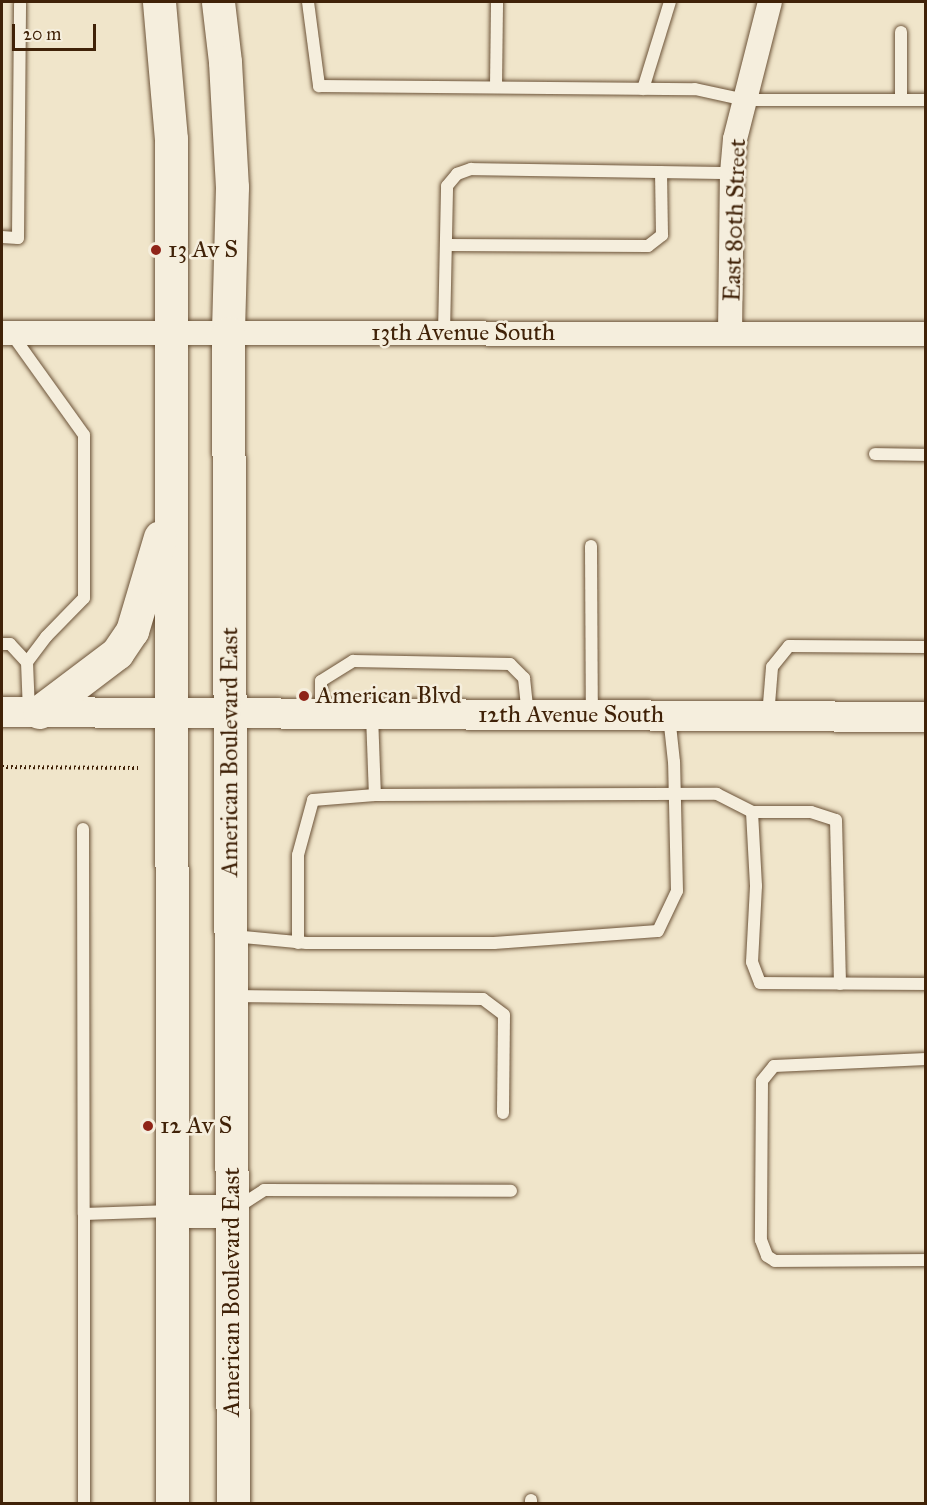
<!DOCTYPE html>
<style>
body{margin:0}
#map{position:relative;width:927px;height:1505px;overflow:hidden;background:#f0e5ca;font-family:"IM FELL Great Primer",serif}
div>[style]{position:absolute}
.path>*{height:4px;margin-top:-2px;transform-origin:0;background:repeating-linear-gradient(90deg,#402208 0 1.5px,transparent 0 4.5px)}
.roads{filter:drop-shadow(0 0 2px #6c5338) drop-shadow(0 0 2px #6c5338)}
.service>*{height:12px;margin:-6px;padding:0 6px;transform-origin:6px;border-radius:6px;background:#f5eedd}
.minor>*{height:24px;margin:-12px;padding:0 12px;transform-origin:12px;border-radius:12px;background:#f5eedd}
.tertiary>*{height:30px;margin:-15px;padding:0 15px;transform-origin:15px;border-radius:15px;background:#f5eedd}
.secondary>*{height:33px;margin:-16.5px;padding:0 16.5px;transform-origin:16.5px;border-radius:16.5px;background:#f5eedd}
.dots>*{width:16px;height:16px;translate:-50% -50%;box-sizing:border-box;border:3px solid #f5eedd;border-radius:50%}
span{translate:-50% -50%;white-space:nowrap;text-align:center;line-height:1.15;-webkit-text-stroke:5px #f5eedd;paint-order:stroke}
.street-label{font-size:24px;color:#402208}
.poi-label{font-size:24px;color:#402208}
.left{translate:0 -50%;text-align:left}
.frame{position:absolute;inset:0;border:3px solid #402208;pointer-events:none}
.scale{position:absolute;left:12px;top:24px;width:84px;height:27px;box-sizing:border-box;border:3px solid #402208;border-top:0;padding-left:8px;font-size:18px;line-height:21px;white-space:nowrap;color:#402208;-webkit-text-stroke:4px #f5eedd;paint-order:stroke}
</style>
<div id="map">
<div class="path">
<div style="left:2px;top:767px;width:136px;rotate:0.4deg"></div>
</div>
<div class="roads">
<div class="service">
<div style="left:308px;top:2px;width:85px;rotate:82.5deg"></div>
<div style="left:319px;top:86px;width:376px;rotate:0.5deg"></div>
<div style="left:695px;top:89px;width:51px;rotate:12.4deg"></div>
<div style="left:745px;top:100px;width:181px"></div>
<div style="left:496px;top:87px;width:85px;rotate:-89.3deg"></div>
<div style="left:643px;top:89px;width:91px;rotate:-72.8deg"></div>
<div style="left:901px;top:100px;width:68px;rotate:-90deg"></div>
<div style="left:2px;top:237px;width:16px;rotate:4deg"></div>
<div style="left:18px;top:238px;width:234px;rotate:-89.5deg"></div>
<div style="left:446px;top:245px;width:202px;rotate:0.3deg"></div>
<div style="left:648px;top:246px;width:18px;rotate:-38deg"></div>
<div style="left:662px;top:235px;width:63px;rotate:-90.9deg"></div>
<div style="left:11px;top:333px;width:125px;rotate:54.4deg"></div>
<div style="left:84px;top:435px;width:163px;rotate:90deg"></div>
<div style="left:84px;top:598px;width:54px;rotate:134.3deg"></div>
<div style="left:46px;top:637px;width:31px;rotate:127deg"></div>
<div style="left:27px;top:662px;width:50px;rotate:87.7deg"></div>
<div style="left:444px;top:333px;width:147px;rotate:-88.8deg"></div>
<div style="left:447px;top:186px;width:16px;rotate:-50deg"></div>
<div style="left:457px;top:174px;width:15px;rotate:-20deg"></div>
<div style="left:471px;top:169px;width:261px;rotate:0.9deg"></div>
<div style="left:875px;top:454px;width:51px;rotate:1.1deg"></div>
<div style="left:591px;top:546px;width:169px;rotate:89.7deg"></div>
<div style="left:2px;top:644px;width:8px"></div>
<div style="left:10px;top:644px;width:25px;rotate:47deg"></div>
<div style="left:321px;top:713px;width:32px;rotate:-90deg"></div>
<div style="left:321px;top:681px;width:38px;rotate:-32deg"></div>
<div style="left:353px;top:661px;width:157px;rotate:1.1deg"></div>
<div style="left:510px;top:664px;width:20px;rotate:45deg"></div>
<div style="left:524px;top:678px;width:37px;rotate:84deg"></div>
<div style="left:372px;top:715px;width:80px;rotate:87.9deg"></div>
<div style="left:768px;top:716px;width:49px;rotate:-85.3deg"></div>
<div style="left:772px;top:667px;width:27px;rotate:-51deg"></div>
<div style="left:789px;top:646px;width:137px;rotate:0.4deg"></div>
<div style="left:752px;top:812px;width:59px"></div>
<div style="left:811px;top:812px;width:26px;rotate:18deg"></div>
<div style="left:836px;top:820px;width:164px;rotate:88.6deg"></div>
<div style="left:83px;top:829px;width:385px;rotate:89.9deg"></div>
<div style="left:233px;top:936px;width:74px;rotate:5.4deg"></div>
<div style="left:307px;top:943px;width:187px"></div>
<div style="left:494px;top:943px;width:164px;rotate:-4.2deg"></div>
<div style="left:658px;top:931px;width:44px;rotate:-64.6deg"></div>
<div style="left:677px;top:891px;width:129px;rotate:-91.3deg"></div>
<div style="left:674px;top:762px;width:46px;rotate:-96.2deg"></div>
<div style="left:298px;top:943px;width:88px;rotate:-90deg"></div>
<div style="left:298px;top:855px;width:57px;rotate:-74.7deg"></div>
<div style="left:313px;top:800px;width:62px;rotate:-4.6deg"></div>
<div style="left:375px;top:795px;width:342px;rotate:-0.2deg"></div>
<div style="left:717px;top:794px;width:39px;rotate:27deg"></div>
<div style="left:752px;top:812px;width:74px;rotate:86.9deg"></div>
<div style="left:756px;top:886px;width:76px;rotate:93deg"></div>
<div style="left:752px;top:962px;width:22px;rotate:69deg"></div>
<div style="left:760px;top:983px;width:166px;rotate:0.3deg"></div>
<div style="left:233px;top:996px;width:250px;rotate:0.7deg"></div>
<div style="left:483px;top:999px;width:26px;rotate:37deg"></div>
<div style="left:504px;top:1015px;width:98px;rotate:90.6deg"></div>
<div style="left:926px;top:1059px;width:152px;rotate:177.4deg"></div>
<div style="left:774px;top:1066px;width:19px;rotate:129deg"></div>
<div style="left:762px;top:1081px;width:159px;rotate:90.4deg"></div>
<div style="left:761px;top:1240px;width:17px;rotate:69deg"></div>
<div style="left:767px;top:1256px;width:9px;rotate:32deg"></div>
<div style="left:775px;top:1261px;width:151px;rotate:-0.4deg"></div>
<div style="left:235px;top:1209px;width:35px;rotate:-33deg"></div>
<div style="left:264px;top:1190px;width:247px;rotate:0.2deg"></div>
<div style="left:84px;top:1504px;width:290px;rotate:-90deg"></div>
<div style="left:84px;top:1214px;width:87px;rotate:-2deg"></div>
<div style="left:531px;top:1504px;width:4px;rotate:-90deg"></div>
</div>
<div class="minor">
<div style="left:2px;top:333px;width:924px;rotate:0.06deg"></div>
<div style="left:730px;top:334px;width:161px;rotate:-89.3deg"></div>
<div style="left:732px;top:173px;width:34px;rotate:-85deg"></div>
<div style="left:735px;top:139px;width:141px;rotate:-75.7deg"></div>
</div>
<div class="tertiary">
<div style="left:2px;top:712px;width:924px;rotate:0.31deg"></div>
</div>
<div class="secondary">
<div style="left:159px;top:2px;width:138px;rotate:85deg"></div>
<div style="left:171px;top:139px;width:1365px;rotate:89.96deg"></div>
<div style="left:218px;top:2px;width:60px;rotate:83.3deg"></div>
<div style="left:225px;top:62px;width:125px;rotate:86.8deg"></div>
<div style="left:232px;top:187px;width:146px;rotate:91.6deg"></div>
<div style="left:228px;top:333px;width:1171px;rotate:89.76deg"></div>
<div style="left:39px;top:712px;width:98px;rotate:-37.1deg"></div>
<div style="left:117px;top:653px;width:27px;rotate:-56deg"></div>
<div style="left:132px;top:631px;width:98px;rotate:-73.4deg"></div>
<div style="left:172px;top:1211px;width:59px"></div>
</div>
</div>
<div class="dots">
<div style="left:156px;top:250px;background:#8f2418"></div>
<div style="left:304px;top:696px;background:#8f2418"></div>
<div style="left:148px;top:1126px;background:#8f2418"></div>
</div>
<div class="street-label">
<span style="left:735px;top:220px;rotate:-88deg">East 80th Street</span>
<span style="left:463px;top:333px">13th Avenue South</span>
<span style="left:571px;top:715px">12th Avenue South</span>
<span style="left:230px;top:752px;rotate:-90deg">American Boulevard East</span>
<span style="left:232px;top:1292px;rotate:-90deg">American Boulevard East</span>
</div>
<div class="poi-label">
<span class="left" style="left:168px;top:250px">13 Av S</span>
<span class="left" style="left:316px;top:696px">American Blvd</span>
<span class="left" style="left:160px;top:1126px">12 Av S</span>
</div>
<div class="frame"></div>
<div class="scale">20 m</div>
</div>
